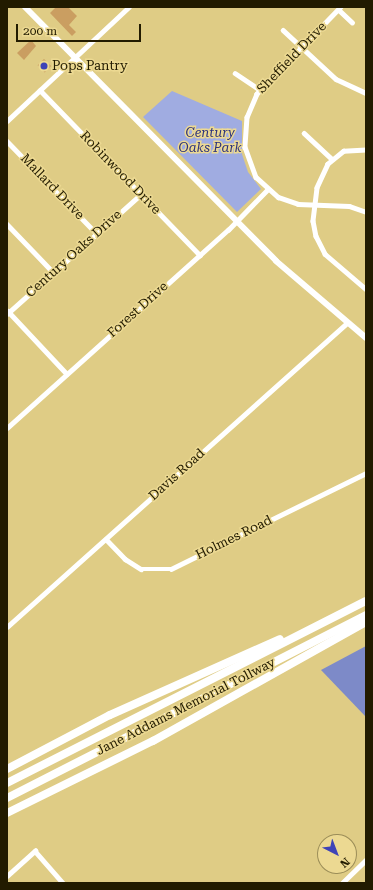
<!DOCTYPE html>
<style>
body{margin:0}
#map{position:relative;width:373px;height:890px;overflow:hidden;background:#dfcc85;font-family:"Roboto Serif",serif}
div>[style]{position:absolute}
.green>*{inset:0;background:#a0ace1}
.forest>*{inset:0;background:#7d8ac8}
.building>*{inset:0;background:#ca9e61;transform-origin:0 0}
.street>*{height:4.5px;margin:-2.25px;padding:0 2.25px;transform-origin:2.25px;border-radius:2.25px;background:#fff}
.secondary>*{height:6px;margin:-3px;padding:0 3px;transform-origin:3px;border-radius:3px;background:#fff}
.highway>*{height:8px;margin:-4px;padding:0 4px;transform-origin:4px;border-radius:4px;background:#fff}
.dots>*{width:11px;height:11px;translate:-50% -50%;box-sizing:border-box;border:2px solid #ecd992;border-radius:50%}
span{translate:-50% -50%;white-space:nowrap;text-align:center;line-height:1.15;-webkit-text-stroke:3px #ecd992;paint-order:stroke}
.street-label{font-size:13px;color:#221b00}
.poi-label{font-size:13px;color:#221b00}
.left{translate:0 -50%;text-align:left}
.park-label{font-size:13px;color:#2c327c;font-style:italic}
.frame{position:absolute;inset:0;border:8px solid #221b00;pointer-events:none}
.north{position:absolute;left:317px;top:834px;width:40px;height:40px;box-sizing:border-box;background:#ecd992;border:1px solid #9b8d58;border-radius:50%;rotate:138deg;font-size:11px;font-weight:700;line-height:16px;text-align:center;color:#221b00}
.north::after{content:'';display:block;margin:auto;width:14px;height:18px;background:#3e43b7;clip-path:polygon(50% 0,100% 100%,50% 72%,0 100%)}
.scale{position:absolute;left:16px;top:24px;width:125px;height:18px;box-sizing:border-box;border:2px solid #221b00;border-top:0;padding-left:5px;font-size:12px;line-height:14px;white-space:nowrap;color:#221b00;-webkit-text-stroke:3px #ecd992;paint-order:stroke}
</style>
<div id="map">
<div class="green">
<div style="clip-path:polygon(172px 91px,242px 121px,242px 154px,248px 172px,261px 189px,237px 212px,143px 117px)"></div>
</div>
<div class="forest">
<div style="clip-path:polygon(366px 646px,366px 717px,321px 670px)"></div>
</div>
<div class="building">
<div style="clip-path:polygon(56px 7px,68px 7px,77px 16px,69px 25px,76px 32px,72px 36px,50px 13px)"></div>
<div style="clip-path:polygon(31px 40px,36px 46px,24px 60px,17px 53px)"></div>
<div style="left:44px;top:59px;width:10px;height:9px;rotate:45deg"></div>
</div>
<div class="street">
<div style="left:341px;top:7px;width:121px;rotate:134deg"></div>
<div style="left:257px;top:94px;width:25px;rotate:113deg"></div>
<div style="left:247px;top:117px;width:30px;rotate:94deg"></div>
<div style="left:245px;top:147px;width:32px;rotate:70deg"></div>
<div style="left:256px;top:177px;width:30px;rotate:42deg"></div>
<div style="left:278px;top:197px;width:21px;rotate:19deg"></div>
<div style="left:298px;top:204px;width:51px;rotate:2.2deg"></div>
<div style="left:349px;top:206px;width:18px;rotate:19deg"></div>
<div style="left:339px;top:10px;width:18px;rotate:43deg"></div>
<div style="left:283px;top:30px;width:72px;rotate:42.8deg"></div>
<div style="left:336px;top:79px;width:33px;rotate:25deg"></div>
<div style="left:235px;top:73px;width:30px;rotate:34deg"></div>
<div style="left:40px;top:90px;width:230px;rotate:45.9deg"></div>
<div style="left:7px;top:121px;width:167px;rotate:-43.1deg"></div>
<div style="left:304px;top:133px;width:38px;rotate:43deg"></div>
<div style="left:7px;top:141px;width:129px;rotate:45.9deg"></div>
<div style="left:366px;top:150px;width:22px;rotate:177deg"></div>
<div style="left:344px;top:151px;width:21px;rotate:141deg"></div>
<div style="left:328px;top:164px;width:26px;rotate:115deg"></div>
<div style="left:317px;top:188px;width:33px;rotate:97deg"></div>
<div style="left:313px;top:221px;width:15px;rotate:79deg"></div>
<div style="left:316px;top:236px;width:20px;rotate:63deg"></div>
<div style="left:325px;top:254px;width:54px;rotate:40.5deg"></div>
<div style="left:7px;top:224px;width:66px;rotate:46.2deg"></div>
<div style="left:8px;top:311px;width:86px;rotate:46.9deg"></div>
<div style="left:7px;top:314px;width:178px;rotate:-41.8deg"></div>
<div style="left:7px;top:428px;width:297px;rotate:-41.9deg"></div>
<div style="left:228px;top:230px;width:56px;rotate:-45.7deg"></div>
<div style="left:106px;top:539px;width:28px;rotate:46deg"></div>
<div style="left:125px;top:559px;width:19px;rotate:32deg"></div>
<div style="left:141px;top:569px;width:30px"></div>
<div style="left:171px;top:569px;width:217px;rotate:-26.2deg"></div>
<div style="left:7px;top:627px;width:456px;rotate:-41.8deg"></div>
<div style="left:7px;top:876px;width:38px;rotate:-42deg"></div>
<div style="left:35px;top:851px;width:43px;rotate:48.8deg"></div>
<div style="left:342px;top:883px;width:33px;rotate:-44deg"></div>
</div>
<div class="secondary">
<div style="left:25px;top:7px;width:357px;rotate:45.3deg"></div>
<div style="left:276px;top:261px;width:118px;rotate:40.5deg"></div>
</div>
<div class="highway">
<div style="left:7px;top:769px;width:116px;rotate:-27.7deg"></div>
<div style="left:110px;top:715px;width:186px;rotate:-24.1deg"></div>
<div style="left:7px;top:783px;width:402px;rotate:-26.9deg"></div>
<div style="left:7px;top:798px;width:403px;rotate:-27deg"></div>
<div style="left:7px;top:813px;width:163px;rotate:-26.3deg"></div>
<div style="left:153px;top:741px;width:244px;rotate:-29.2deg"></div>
</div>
<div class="dots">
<div style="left:44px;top:66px;background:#3e43b7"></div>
</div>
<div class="street-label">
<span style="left:292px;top:58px;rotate:-46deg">Sheffield Drive</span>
<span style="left:120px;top:173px;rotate:46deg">Robinwood Drive</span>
<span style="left:52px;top:187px;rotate:46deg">Mallard Drive</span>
<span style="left:74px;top:254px;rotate:-42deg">Century Oaks Drive</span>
<span style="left:138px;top:310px;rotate:-42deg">Forest Drive</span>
<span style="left:177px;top:475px;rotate:-42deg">Davis Road</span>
<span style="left:234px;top:538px;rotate:-26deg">Holmes Road</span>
<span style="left:186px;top:707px;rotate:-27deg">Jane Addams Memorial Tollway</span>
</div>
<div class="poi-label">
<span class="left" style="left:52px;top:66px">Pops Pantry</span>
</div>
<div class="park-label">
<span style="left:210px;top:141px">Century<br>Oaks Park</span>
</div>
<div class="frame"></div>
<div class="north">N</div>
<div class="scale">200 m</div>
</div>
